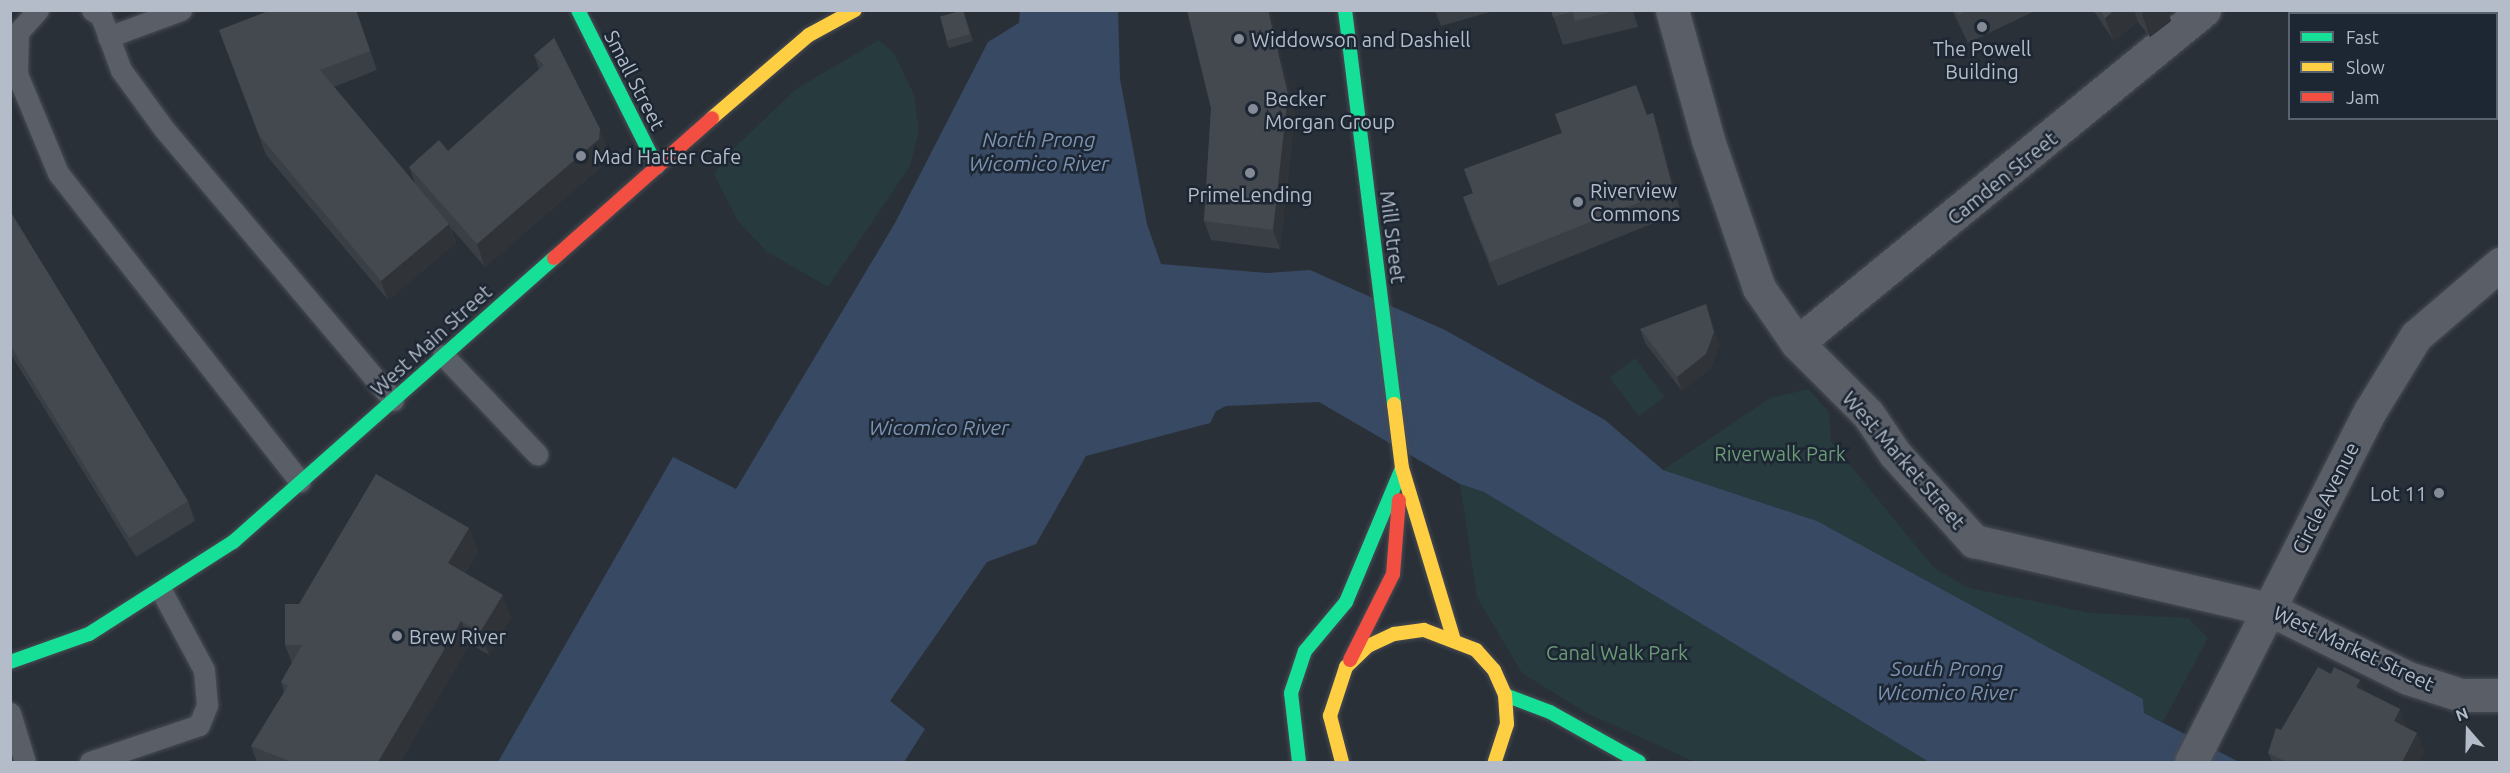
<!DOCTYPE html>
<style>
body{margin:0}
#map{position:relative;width:2510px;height:773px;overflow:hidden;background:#2a3038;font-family:Ubuntu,sans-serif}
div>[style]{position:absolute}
.green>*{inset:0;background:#273a3e;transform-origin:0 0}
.water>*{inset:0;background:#384963}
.roads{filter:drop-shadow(0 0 2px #484c53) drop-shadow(0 0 2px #484c53)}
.lane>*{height:21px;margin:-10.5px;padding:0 10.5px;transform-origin:10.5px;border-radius:10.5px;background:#5a5e66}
.street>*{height:33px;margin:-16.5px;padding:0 16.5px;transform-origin:16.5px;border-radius:16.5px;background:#5a5e66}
.fast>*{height:14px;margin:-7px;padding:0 7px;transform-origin:7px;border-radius:7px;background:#16e098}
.slow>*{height:14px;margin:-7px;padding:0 7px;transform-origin:7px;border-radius:7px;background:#ffcf43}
.jam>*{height:14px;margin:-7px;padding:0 7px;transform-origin:7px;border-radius:7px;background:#f24e42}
.wall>*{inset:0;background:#3a3f45}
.shaded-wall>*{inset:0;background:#303338}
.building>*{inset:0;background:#444950;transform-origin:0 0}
.dots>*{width:16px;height:16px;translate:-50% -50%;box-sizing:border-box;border:3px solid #1d2633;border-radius:50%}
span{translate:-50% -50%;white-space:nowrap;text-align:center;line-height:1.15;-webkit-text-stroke:5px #1d2633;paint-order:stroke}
.poi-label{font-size:20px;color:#b4bcc9}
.left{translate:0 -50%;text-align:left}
.right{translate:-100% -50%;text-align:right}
.street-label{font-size:20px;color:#b4bcc9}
.park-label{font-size:20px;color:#6b9a76}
.water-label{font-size:21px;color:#7c92b1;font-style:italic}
.frame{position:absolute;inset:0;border:12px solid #b4bcc9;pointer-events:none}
.legend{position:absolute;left:2288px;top:12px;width:210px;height:108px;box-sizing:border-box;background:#1d2633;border:2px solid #59626f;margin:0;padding:8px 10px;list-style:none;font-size:18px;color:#b4bcc9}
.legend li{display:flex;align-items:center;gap:12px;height:30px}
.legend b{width:30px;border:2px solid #59626f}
.north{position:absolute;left:2438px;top:701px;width:60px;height:60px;-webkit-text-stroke:4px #1d2633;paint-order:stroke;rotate:340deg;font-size:16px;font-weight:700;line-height:24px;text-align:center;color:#b4bcc9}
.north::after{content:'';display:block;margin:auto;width:21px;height:27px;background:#b4bcc9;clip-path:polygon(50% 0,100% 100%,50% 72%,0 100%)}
</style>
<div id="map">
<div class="green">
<div style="clip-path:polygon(879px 40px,894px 53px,914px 95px,919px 131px,910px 166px,828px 287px,767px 252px,738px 221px,714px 174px,730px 152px,796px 89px)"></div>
<div style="left:1635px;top:358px;width:49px;height:32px;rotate:53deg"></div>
<div style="clip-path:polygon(1809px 389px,1829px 412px,1831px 442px,1934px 568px,1969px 588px,2091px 613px,2188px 618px,2208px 638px,2163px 722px,2144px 713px,2143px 699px,1817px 521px,1663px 470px,1770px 398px)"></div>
<div style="clip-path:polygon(1460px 484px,1484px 492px,1929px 762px,1695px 762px,1585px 712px,1522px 673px,1477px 597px)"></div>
</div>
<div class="water">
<div style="clip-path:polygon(1020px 10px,1118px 11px,1120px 79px,1147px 224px,1161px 264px,1267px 273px,1310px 270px,1445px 330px,1605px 420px,1663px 470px,1817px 521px,2143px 699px,2144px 713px,2239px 762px,1929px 762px,1484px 492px,1460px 484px,1319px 402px,1226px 406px,1216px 411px,1210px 423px,1086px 456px,1036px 544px,987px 562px,890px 701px,925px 729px,904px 762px,498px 762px,673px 457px,736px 489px,895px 223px,988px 42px,1019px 23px)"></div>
</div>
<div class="roads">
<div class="lane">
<div style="left:38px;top:10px;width:30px;rotate:132deg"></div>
<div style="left:18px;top:32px;width:42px;rotate:91.4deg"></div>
<div style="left:17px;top:74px;width:107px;rotate:67.5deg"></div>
<div style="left:58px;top:173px;width:392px;rotate:51.9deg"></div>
<div style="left:92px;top:10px;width:11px;rotate:34deg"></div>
<div style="left:101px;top:16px;width:58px;rotate:69.7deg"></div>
<div style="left:121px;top:70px;width:73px;rotate:53.9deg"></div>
<div style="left:164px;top:129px;width:355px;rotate:49.8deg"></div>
<div style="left:108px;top:37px;width:78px;rotate:-20.3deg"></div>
<div style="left:443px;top:355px;width:137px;rotate:46.5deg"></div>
<div style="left:10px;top:713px;width:51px;rotate:73deg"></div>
<div style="left:90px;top:762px;width:115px;rotate:-18.7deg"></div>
<div style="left:199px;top:725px;width:22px;rotate:-68deg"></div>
<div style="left:207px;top:705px;width:35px;rotate:-95deg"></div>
<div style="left:204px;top:670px;width:89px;rotate:-118.3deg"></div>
</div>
<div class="street">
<div style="left:1672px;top:10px;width:135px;rotate:74.5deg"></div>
<div style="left:1708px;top:140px;width:157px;rotate:71deg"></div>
<div style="left:1759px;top:288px;width:67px;rotate:55.4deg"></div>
<div style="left:1797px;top:343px;width:100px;rotate:45deg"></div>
<div style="left:1868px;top:414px;width:48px;rotate:56deg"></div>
<div style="left:1895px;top:454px;width:118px;rotate:47.8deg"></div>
<div style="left:1974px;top:541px;width:303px;rotate:13deg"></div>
<div style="left:2269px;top:609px;width:155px;rotate:26.4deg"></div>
<div style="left:2408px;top:678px;width:56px;rotate:17.8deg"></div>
<div style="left:2461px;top:695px;width:39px"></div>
<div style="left:1797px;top:343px;width:526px;rotate:-39.29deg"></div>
<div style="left:2191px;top:762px;width:394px;rotate:-63deg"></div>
<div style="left:2370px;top:411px;width:88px;rotate:-58.5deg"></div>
<div style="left:2416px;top:336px;width:111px;rotate:-40.6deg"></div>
</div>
<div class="fast">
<div style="left:578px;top:10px;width:176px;rotate:63.3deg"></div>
<div style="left:1345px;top:10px;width:397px;rotate:82.9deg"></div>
<div style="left:10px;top:662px;width:84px;rotate:-19.5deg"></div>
<div style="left:89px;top:634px;width:171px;rotate:-32.6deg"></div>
<div style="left:233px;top:542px;width:429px;rotate:-41.5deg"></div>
<div style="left:1505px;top:695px;width:48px;rotate:20.7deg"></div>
<div style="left:1550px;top:712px;width:102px;rotate:29.3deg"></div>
<div style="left:1299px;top:762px;width:69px;rotate:-96.6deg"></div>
<div style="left:1291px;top:693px;width:44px;rotate:-71.6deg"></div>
<div style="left:1305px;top:651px;width:64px;rotate:-50.1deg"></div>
<div style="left:1346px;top:602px;width:145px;rotate:-67.3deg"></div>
</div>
<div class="slow">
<div style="left:712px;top:118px;width:128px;rotate:-40.6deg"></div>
<div style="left:809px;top:35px;width:52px;rotate:-28.5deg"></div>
<div style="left:1394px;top:404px;width:64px;rotate:82.9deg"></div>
<div style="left:1402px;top:468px;width:177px;rotate:73.2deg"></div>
<div style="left:1342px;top:762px;width:48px;rotate:-104.6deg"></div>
<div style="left:1330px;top:716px;width:52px;rotate:-71.9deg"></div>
<div style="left:1346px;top:667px;width:30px;rotate:-44deg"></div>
<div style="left:1368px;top:646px;width:29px;rotate:-25deg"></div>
<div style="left:1394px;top:634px;width:30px;rotate:-8deg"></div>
<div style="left:1424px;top:630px;width:56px;rotate:21deg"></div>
<div style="left:1476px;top:650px;width:27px;rotate:48deg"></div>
<div style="left:1494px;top:670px;width:27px;rotate:66deg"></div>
<div style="left:1505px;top:695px;width:29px;rotate:86deg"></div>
<div style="left:1507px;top:724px;width:40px;rotate:108deg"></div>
</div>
<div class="jam">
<div style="left:554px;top:258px;width:211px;rotate:-41.5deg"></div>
<div style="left:1350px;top:660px;width:96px;rotate:-63.4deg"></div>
<div style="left:1393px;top:574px;width:74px;rotate:-85.4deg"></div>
</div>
</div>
<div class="wall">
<div style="clip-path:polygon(356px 10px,377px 70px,334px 87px,415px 183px,409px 167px,448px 151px,539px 69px,534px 55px,554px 38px,600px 129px,608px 153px,607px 162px,485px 267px,451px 228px,456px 243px,388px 300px,266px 155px,219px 30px)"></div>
<div style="clip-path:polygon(963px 10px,973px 41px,949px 48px,946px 41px)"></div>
<div style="clip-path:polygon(1187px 10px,1270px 10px,1295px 114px,1280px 249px,1211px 240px,1204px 221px,1211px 108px)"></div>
<div style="clip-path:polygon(1435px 10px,1497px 10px,1441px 26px)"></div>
<div style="clip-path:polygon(1551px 10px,1634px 10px,1638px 27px,1563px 45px)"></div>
<div style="clip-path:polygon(1952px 10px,2037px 10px,1968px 43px)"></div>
<div style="clip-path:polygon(2093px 10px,2167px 10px,2171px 21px,2150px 37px,2138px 22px,2114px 41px)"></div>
<div style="clip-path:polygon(1653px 113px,1661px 136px,1681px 212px,1498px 286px,1471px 220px,1463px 197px,1473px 193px,1464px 169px,1562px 133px,1555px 114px,1647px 115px)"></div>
<div style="clip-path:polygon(10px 211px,188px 501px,195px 521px,136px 557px,10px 353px)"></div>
<div style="clip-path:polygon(1711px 318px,1719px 346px,1711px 368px,1682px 391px,1645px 343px,1640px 329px)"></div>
<div style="clip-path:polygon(469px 528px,478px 552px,465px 573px,511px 618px,489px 655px,470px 644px,400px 762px,257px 762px,251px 746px,284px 692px,281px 682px,292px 663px,285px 645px,299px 604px)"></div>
<div style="clip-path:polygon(2331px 674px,2360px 680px,2364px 691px,2400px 709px,2407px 728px,2417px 733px,2424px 752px,2419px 762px,2272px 762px,2268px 753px)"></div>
</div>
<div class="shaded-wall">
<div style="clip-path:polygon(1268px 10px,1270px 10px,1295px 114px,1280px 249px,1273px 230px)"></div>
<div style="clip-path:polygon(1632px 10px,1634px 10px,1638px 27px)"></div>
<div style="clip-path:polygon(2115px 10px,2134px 10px,2138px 22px,2114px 41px,2105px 18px)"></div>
<div style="clip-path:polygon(2146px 10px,2167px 10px,2171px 21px,2150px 37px,2142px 14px)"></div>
<div style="clip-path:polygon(1653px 113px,1661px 136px,1681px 212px,1673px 189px)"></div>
<div style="clip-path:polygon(600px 129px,608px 153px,607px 162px,485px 267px,477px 244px)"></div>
<div style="clip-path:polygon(449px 224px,456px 243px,388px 300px,381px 281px)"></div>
<div style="clip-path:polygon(1706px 304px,1711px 318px,1719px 346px,1711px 368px,1682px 391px,1677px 377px)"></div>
<div style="clip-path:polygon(469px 528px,478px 552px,456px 586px,448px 563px)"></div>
<div style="clip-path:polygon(503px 595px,511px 618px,489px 655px,480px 632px)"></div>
<div style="clip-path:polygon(461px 621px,470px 644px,400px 762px,378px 762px)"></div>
<div style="clip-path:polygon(2360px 680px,2367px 699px,2356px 687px)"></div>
<div style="clip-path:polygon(2400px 709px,2407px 728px,2394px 721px)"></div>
<div style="clip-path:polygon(2417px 733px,2424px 752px,2419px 762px,2402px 762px)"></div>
</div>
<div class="building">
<div style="clip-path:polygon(271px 10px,356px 10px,370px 51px,320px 70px,449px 224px,381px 281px,259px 135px,219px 30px)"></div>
<div style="left:963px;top:10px;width:25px;height:24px;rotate:74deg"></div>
<div style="clip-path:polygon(1187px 10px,1268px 10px,1288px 94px,1273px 230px,1204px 221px,1211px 108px)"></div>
<div style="clip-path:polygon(1551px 10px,1571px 10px,1572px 12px,1553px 17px)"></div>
<div style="clip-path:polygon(1572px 10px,1619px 10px,1575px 21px)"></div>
<div style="clip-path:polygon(1956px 10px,1968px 10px,1958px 15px)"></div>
<div style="clip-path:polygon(2100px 10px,2115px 10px,2105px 18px)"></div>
<div style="clip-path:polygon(554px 38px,600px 129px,599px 139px,477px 244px,409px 167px,439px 140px,448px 151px,544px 65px,534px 55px)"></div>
<div style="clip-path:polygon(1636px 85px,1647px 115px,1653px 113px,1673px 189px,1490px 262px,1463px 197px,1473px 193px,1464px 169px,1562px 133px,1555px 114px)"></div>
<div style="clip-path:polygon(10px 211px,188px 501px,129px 538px,10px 345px)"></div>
<div style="clip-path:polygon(1706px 304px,1714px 332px,1706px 354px,1677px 377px,1640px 329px)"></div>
<div style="clip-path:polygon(376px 474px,469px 528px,448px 563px,503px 595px,480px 632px,461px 621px,378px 762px,292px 762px,251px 746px,288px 686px,281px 682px,302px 645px,285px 645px,285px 604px,299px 604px)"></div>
<div style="clip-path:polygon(2318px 667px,2331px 674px,2334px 667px,2360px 680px,2356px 687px,2400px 709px,2394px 721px,2417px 733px,2402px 762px,2287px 762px,2268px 753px,2276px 728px,2281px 730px)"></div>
</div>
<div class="dots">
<div style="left:1982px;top:27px;background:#848b96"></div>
<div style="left:1239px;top:39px;background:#848b96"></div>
<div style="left:1253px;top:109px;background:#848b96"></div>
<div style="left:581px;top:156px;background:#848b96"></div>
<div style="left:1250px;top:173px;background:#848b96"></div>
<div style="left:1578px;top:202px;background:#848b96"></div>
<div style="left:2439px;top:493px;background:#848b96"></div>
<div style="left:397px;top:636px;background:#848b96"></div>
</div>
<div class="poi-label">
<span class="left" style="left:1251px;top:39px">Widdowson and Dashiell</span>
<span style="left:1982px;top:60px">The Powell<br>Building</span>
<span class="left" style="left:1265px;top:110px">Becker<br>Morgan Group</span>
<span class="left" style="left:593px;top:156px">Mad Hatter Cafe</span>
<span class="left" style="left:1590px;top:202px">Riverview<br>Commons</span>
<span style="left:1250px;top:194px">PrimeLending</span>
<span class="right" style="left:2427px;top:493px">Lot 11</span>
<span class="left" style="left:409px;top:636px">Brew River</span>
</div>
<div class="street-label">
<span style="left:635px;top:80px;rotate:63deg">Small Street</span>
<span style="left:2002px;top:178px;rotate:-39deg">Camden Street</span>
<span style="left:1393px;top:237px;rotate:83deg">Mill Street</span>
<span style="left:431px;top:340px;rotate:-42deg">West Main Street</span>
<span style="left:1904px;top:460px;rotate:49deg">West Market Street</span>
<span style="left:2325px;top:498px;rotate:-63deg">Circle Avenue</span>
<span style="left:2354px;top:648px;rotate:25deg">West Market Street</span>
</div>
<div class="park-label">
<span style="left:1780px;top:453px">Riverwalk Park</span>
<span style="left:1617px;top:652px">Canal Walk Park</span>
</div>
<div class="water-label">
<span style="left:1039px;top:151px">North Prong<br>Wicomico River</span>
<span style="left:939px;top:427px">Wicomico River</span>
<span style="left:1947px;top:680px">South Prong<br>Wicomico River</span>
</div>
<div class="frame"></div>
<ul class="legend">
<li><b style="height:8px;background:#16e098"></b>Fast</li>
<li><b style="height:8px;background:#ffcf43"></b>Slow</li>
<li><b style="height:8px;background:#f24e42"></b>Jam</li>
</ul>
<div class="north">N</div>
</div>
